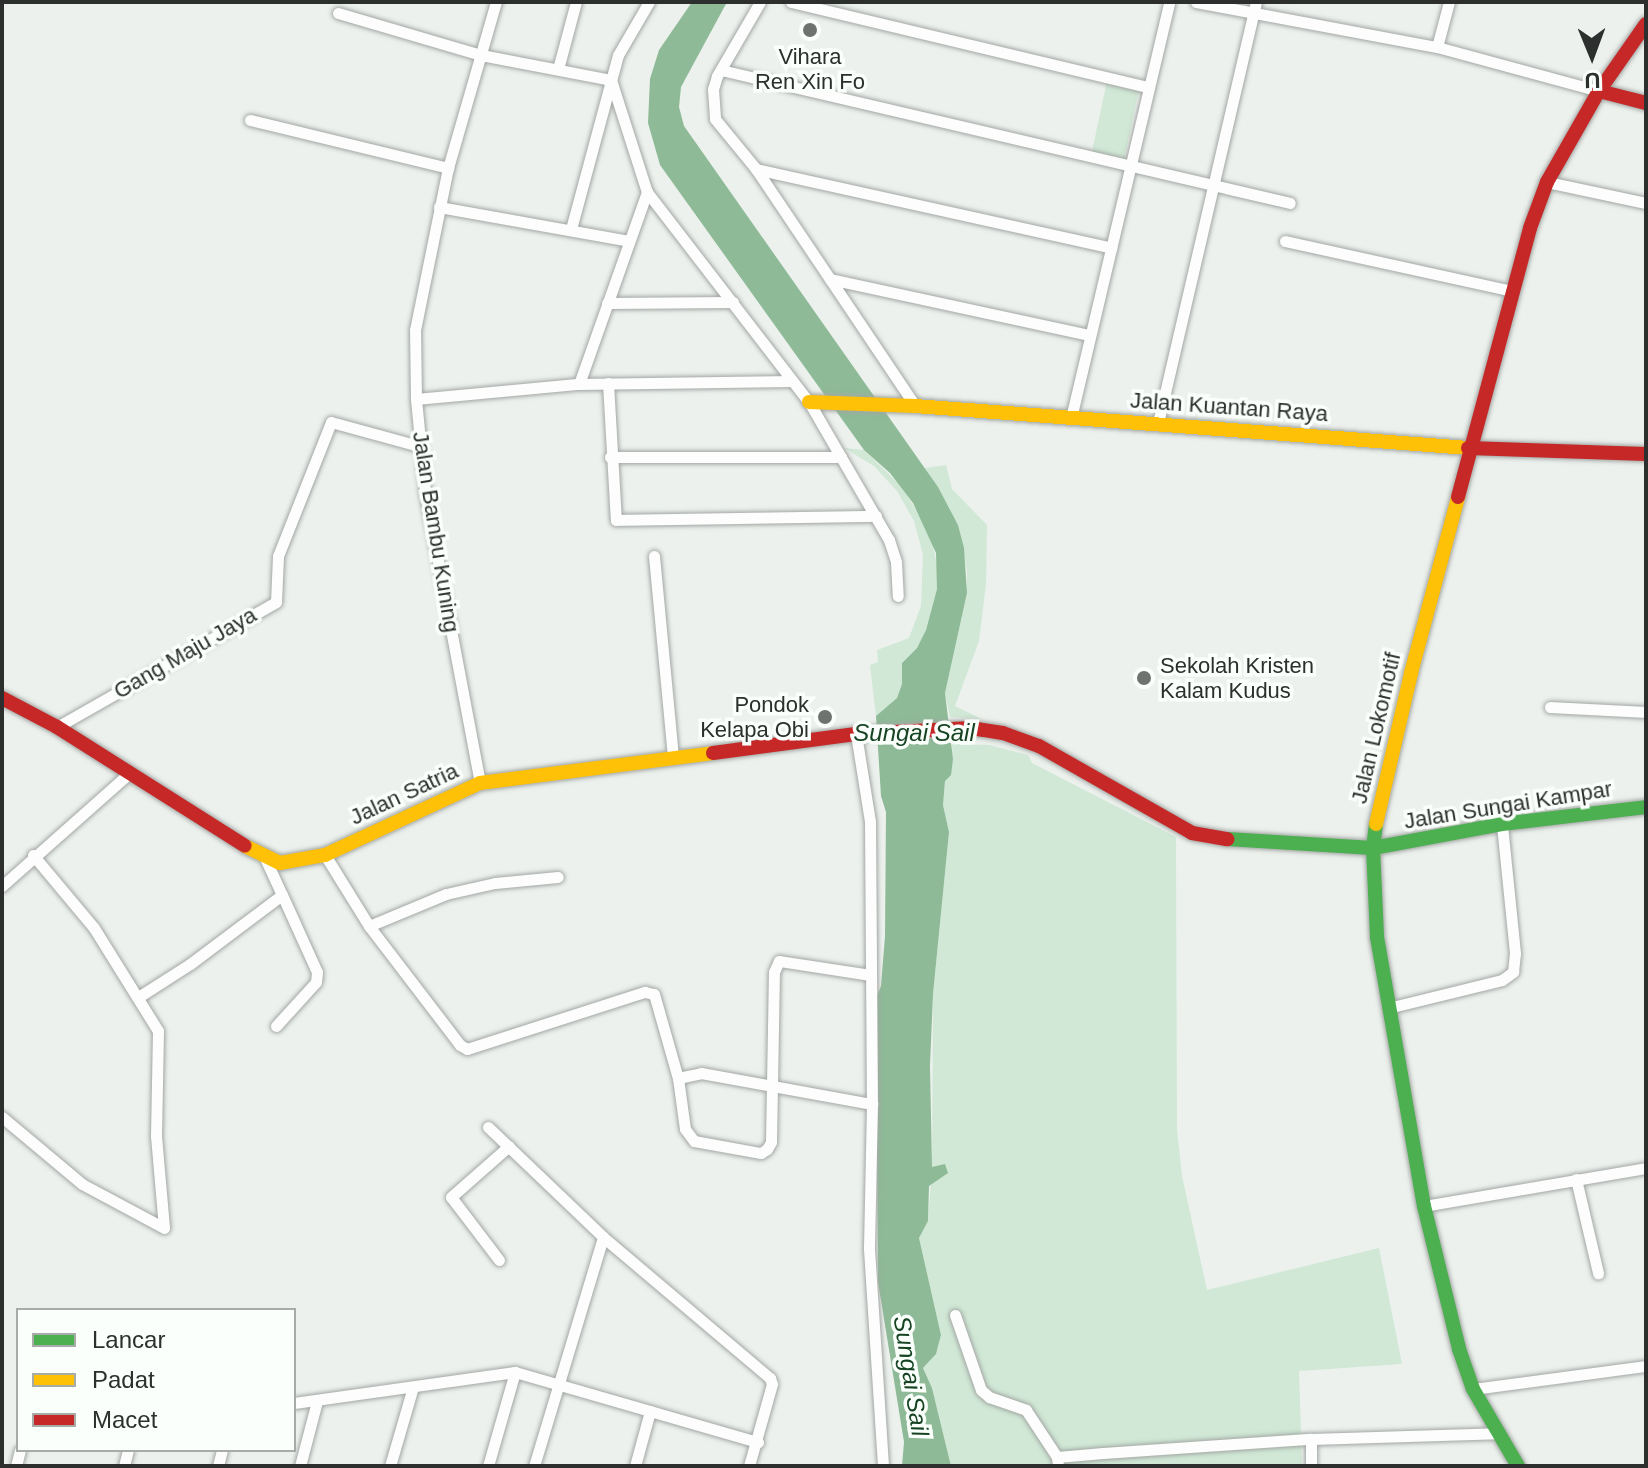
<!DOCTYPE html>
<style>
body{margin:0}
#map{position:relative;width:1648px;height:1468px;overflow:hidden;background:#ecf1ed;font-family:Helvetica,sans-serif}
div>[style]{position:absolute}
.green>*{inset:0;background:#d0e8d5;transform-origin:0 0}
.water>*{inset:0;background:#8eba97}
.roads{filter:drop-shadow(0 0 2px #a3a7a4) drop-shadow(0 0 2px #a3a7a4)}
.street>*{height:11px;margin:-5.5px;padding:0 5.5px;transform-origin:5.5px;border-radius:5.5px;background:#fcfdfc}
.fast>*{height:14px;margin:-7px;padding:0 7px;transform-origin:7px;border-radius:7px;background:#4caf50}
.slow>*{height:14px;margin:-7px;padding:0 7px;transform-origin:7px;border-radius:7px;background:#ffc107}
.jam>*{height:14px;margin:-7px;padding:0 7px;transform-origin:7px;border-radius:7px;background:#c62828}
.dots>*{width:22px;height:22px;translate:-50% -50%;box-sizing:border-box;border:4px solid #fafffb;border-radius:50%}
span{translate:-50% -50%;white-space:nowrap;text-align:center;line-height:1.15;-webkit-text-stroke:7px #fafffb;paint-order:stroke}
.poi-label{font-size:22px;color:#2c2f2d}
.left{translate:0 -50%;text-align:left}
.right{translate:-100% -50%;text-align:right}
.street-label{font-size:22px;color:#2c2f2d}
.water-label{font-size:24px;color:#164423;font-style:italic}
.frame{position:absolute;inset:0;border:4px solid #2c2f2d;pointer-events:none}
.legend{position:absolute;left:16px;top:1308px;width:280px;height:144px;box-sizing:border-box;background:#fafffb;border:2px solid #a8aca9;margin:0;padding:10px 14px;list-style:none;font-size:24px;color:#2c2f2d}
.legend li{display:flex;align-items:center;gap:16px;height:40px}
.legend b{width:40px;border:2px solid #a8aca9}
.north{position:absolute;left:1552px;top:16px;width:80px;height:80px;-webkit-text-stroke:6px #fafffb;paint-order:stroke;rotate:179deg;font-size:22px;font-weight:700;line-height:32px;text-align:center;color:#2c2f2d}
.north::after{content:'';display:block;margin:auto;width:28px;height:36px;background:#2c2f2d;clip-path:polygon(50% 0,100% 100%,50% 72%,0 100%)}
</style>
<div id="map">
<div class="green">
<div style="left:1107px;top:81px;width:33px;height:73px;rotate:12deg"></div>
<div style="clip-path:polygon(844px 448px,864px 450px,902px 487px,931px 535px,938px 571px,937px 589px,926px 630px,917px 648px,902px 663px,902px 684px,897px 698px,876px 716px,870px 665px,878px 662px,877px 650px,909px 638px,921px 606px,923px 555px,914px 521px,897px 491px,874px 466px)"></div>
<div style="clip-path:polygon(946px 465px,952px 489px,987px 525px,986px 584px,979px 641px,955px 706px,982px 719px,950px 717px,945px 693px,967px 593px,967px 570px,958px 525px,925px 468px)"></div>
<div style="clip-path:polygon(952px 744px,989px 745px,1028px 755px,1032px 763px,1176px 837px,1177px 1130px,1182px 1176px,1207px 1290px,1379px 1248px,1402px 1364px,1299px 1371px,1302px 1466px,951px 1466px,932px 1388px,923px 1368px,936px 1354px,941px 1335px,919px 1238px,928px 1221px,932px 1168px,933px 994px,949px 832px,943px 805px,945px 781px,953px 759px)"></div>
</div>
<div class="water">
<div style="clip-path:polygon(692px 2px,727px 2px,681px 87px,679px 107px,684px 126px,938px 487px,958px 525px,964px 548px,967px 593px,945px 693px,953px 759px,951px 775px,945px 781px,943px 805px,949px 832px,933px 994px,930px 1066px,932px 1167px,945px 1164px,948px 1173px,929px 1186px,928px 1221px,919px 1238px,941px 1335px,936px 1354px,923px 1368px,932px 1388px,951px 1466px,902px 1466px,904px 1442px,878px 1282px,876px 998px,881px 986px,885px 936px,886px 812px,881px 796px,876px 716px,897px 698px,902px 684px,902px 663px,917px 648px,926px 630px,937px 589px,936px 553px,913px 503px,890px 473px,864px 450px,660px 165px,648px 123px,650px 79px,659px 50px)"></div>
</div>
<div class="roads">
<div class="street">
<div style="left:760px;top:2px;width:86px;rotate:120.2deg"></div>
<div style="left:717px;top:76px;width:14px;rotate:107deg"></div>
<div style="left:713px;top:89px;width:30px;rotate:86deg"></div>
<div style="left:715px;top:119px;width:65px;rotate:50.6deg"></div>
<div style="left:756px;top:169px;width:285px;rotate:56.1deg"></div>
<div style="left:791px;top:2px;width:368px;rotate:13.4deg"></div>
<div style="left:1196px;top:2px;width:245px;rotate:10.6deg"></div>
<div style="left:1437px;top:47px;width:168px;rotate:15.2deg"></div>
<div style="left:338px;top:13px;width:149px;rotate:16.4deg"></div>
<div style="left:481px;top:55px;width:132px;rotate:10.9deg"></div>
<div style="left:1437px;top:47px;width:47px;rotate:-75.1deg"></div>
<div style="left:558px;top:69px;width:69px;rotate:-75deg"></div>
<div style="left:721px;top:70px;width:584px;rotate:13.16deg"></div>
<div style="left:611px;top:80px;width:118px;rotate:72.2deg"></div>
<div style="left:647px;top:192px;width:265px;rotate:52.4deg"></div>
<div style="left:809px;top:402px;width:160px;rotate:59.9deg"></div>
<div style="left:889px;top:540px;width:23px;rotate:72deg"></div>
<div style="left:896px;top:562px;width:34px;rotate:87deg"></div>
<div style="left:250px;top:120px;width:204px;rotate:13.6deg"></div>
<div style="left:756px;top:169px;width:364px;rotate:12.5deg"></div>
<div style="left:1547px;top:182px;width:101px;rotate:12deg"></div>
<div style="left:439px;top:207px;width:193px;rotate:10.1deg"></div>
<div style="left:571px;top:229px;width:180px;rotate:-74.9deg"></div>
<div style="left:618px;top:55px;width:61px;rotate:-59.7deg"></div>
<div style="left:1285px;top:241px;width:232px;rotate:12.4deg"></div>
<div style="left:830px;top:279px;width:266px;rotate:12.2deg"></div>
<div style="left:607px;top:303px;width:126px;rotate:-0.5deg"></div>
<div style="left:608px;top:383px;width:137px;rotate:86.7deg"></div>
<div style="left:616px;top:520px;width:260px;rotate:-0.9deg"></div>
<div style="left:579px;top:384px;width:204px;rotate:-70.5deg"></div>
<div style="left:416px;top:399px;width:164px;rotate:-5.3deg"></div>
<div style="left:579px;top:384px;width:213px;rotate:-0.8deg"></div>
<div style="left:1071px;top:418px;width:427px;rotate:-76.7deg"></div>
<div style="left:1158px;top:423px;width:432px;rotate:-76.9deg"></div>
<div style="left:610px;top:457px;width:231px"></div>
<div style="left:654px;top:556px;width:203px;rotate:84.6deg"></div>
<div style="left:1550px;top:707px;width:96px;rotate:3deg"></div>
<div style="left:57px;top:727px;width:252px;rotate:-29.7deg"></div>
<div style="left:276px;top:602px;width:46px;rotate:-87.5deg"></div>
<div style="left:278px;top:556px;width:144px;rotate:-68.4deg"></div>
<div style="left:331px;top:422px;width:91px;rotate:15.3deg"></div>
<div style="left:856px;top:734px;width:88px;rotate:80.9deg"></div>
<div style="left:870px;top:821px;width:283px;rotate:89.6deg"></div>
<div style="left:872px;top:1104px;width:145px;rotate:91.2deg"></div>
<div style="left:869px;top:1249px;width:217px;rotate:86.3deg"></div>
<div style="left:480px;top:783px;width:297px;rotate:-100.7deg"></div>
<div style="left:425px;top:491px;width:92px;rotate:-95.6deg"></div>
<div style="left:416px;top:399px;width:69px;rotate:-90.8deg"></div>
<div style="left:415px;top:330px;width:165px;rotate:-78.5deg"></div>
<div style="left:448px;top:168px;width:173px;rotate:-73.9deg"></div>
<div style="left:33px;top:855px;width:95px;rotate:50.1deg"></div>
<div style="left:94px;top:928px;width:121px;rotate:58.1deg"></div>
<div style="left:158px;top:1031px;width:105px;rotate:91.1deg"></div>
<div style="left:156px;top:1136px;width:92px;rotate:85deg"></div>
<div style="left:325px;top:855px;width:84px;rotate:58.2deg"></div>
<div style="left:369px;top:926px;width:150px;rotate:52.6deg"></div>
<div style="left:460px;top:1045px;width:8px;rotate:30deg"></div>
<div style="left:467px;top:1049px;width:187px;rotate:-17.8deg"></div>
<div style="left:645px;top:992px;width:9px;rotate:13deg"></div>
<div style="left:654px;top:994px;width:87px;rotate:74.1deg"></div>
<div style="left:678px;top:1078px;width:51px;rotate:82.2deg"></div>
<div style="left:685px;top:1129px;width:15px;rotate:53deg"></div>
<div style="left:694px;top:1141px;width:68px;rotate:10.2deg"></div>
<div style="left:761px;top:1153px;width:7px;rotate:-34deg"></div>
<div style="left:767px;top:1149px;width:8px;rotate:-60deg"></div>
<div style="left:771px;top:1142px;width:170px;rotate:-89deg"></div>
<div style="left:774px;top:972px;width:12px;rotate:-66deg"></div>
<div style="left:779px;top:961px;width:92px;rotate:8.7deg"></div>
<div style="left:2px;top:886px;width:169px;rotate:-41.6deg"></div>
<div style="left:369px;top:926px;width:83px;rotate:-22.6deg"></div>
<div style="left:446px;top:894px;width:50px;rotate:-12.7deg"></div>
<div style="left:495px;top:883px;width:63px;rotate:-5.4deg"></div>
<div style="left:140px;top:996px;width:59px;rotate:-32.6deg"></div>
<div style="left:190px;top:964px;width:115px;rotate:-36.9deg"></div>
<div style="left:282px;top:895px;width:41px;rotate:-114.7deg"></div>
<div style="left:1388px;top:1008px;width:117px;rotate:-13.8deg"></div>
<div style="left:1502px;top:980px;width:14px;rotate:-36deg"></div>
<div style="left:1513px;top:972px;width:19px;rotate:-84deg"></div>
<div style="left:1515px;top:953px;width:130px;rotate:-95.8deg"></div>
<div style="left:276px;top:1026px;width:59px;rotate:-47.7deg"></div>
<div style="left:316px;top:982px;width:10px;rotate:-84deg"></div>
<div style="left:317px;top:972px;width:85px;rotate:-114.4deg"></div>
<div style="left:678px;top:1078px;width:24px;rotate:-12deg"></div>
<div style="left:701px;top:1073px;width:174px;rotate:10.3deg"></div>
<div style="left:2px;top:1117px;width:104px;rotate:39.9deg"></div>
<div style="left:82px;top:1184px;width:93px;rotate:28.2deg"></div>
<div style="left:488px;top:1127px;width:159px;rotate:43.7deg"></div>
<div style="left:603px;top:1237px;width:219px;rotate:40.2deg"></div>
<div style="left:770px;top:1378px;width:6px;rotate:72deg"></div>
<div style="left:772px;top:1384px;width:85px;rotate:105.7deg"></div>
<div style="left:1576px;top:1179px;width:97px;rotate:76.8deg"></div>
<div style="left:1424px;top:1206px;width:225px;rotate:-9.7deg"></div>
<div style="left:499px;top:1260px;width:79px;rotate:-127.3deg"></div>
<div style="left:451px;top:1197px;width:77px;rotate:-41.3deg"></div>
<div style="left:955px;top:1315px;width:79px;rotate:70.9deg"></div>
<div style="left:981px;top:1390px;width:11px;rotate:41deg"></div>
<div style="left:989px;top:1397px;width:39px;rotate:19deg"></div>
<div style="left:1026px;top:1410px;width:56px;rotate:56.6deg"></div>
<div style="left:1473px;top:1389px;width:175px;rotate:-7.6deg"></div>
<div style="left:294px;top:1403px;width:223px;rotate:-8deg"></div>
<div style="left:515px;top:1372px;width:253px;rotate:16.1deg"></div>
<div style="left:16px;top:1466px;width:16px;rotate:-76deg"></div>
<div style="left:124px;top:1466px;width:16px;rotate:-76deg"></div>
<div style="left:218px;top:1466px;width:16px;rotate:-76deg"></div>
<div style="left:300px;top:1466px;width:67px;rotate:-75.3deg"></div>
<div style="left:390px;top:1466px;width:82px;rotate:-73.8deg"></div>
<div style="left:488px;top:1466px;width:98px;rotate:-74deg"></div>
<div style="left:534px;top:1466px;width:239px;rotate:-73.2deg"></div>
<div style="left:635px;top:1466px;width:57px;rotate:-74.7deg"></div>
<div style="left:1058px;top:1466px;width:9px;rotate:-96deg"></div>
<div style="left:1057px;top:1457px;width:46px;rotate:-5deg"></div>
<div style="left:1103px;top:1453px;width:208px;rotate:-3.9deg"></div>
<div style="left:1311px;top:1439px;width:186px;rotate:-1.8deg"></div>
<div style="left:1311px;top:1466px;width:27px;rotate:-90deg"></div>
</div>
<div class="fast">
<div style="left:1376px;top:824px;width:24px;rotate:97deg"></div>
<div style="left:1373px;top:848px;width:89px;rotate:87.4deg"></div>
<div style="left:1377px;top:937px;width:273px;rotate:80.1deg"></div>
<div style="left:1424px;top:1206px;width:147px;rotate:76.2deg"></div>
<div style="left:1459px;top:1349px;width:42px;rotate:70.7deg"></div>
<div style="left:1473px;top:1389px;width:89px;rotate:59.7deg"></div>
<div style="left:1227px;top:839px;width:146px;rotate:3.5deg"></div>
<div style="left:1373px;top:848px;width:131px;rotate:-10.5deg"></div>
<div style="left:1502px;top:824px;width:145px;rotate:-6.7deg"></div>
</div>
<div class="slow">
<div style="left:809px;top:402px;width:106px;rotate:2.2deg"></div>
<div style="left:915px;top:406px;width:555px;rotate:4.34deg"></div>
<div style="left:1376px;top:824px;width:155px;rotate:-76.9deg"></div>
<div style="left:1411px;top:673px;width:182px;rotate:-75deg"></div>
<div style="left:245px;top:846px;width:39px;rotate:26deg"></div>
<div style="left:280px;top:863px;width:46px;rotate:-10.1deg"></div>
<div style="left:325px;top:855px;width:171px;rotate:-24.9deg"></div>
<div style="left:480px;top:783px;width:235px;rotate:-7.3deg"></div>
</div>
<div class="jam">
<div style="left:1599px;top:91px;width:49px;rotate:14.3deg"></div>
<div style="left:1468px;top:448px;width:178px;rotate:1.9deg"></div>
<div style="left:1458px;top:497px;width:278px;rotate:-75deg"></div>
<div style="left:1530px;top:228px;width:49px;rotate:-69.7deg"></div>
<div style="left:1547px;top:182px;width:105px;rotate:-60.3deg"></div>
<div style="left:1599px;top:91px;width:82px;rotate:-55deg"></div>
<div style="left:2px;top:698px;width:62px;rotate:27.8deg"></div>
<div style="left:57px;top:727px;width:222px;rotate:32.3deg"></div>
<div style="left:713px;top:753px;width:144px;rotate:-7.6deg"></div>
<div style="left:856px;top:734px;width:115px;rotate:-3deg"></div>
<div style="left:971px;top:728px;width:32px;rotate:9deg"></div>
<div style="left:1003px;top:733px;width:38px;rotate:20deg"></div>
<div style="left:1039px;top:746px;width:176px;rotate:29.6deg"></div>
<div style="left:1192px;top:833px;width:36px;rotate:10deg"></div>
</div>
</div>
<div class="dots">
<div style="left:810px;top:30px;background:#6f7370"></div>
<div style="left:1144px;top:678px;background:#6f7370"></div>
<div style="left:825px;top:717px;background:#6f7370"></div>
</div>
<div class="poi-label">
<span style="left:810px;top:69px">Vihara<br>Ren Xin Fo</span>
<span class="left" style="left:1160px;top:678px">Sekolah Kristen<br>Kalam Kudus</span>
<span class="right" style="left:809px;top:717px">Pondok<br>Kelapa Obi</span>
</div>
<div class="street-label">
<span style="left:1229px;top:407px;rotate:4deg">Jalan Kuantan Raya</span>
<span style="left:436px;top:532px;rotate:81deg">Jalan Bambu Kuning</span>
<span style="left:185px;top:653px;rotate:-30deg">Gang Maju Jaya</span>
<span style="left:1376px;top:728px;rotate:-77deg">Jalan Lokomotif</span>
<span style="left:404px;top:794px;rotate:-25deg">Jalan Satria</span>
<span style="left:1508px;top:805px;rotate:-9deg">Jalan Sungai Kampar</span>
</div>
<div class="water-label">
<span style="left:914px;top:733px">Sungai Sail</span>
<span style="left:911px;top:1376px;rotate:81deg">Sungai Sail</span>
</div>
<div class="frame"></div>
<ul class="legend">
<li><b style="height:10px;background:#4caf50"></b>Lancar</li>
<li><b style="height:10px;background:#ffc107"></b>Padat</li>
<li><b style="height:10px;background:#c62828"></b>Macet</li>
</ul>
<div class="north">U</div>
</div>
